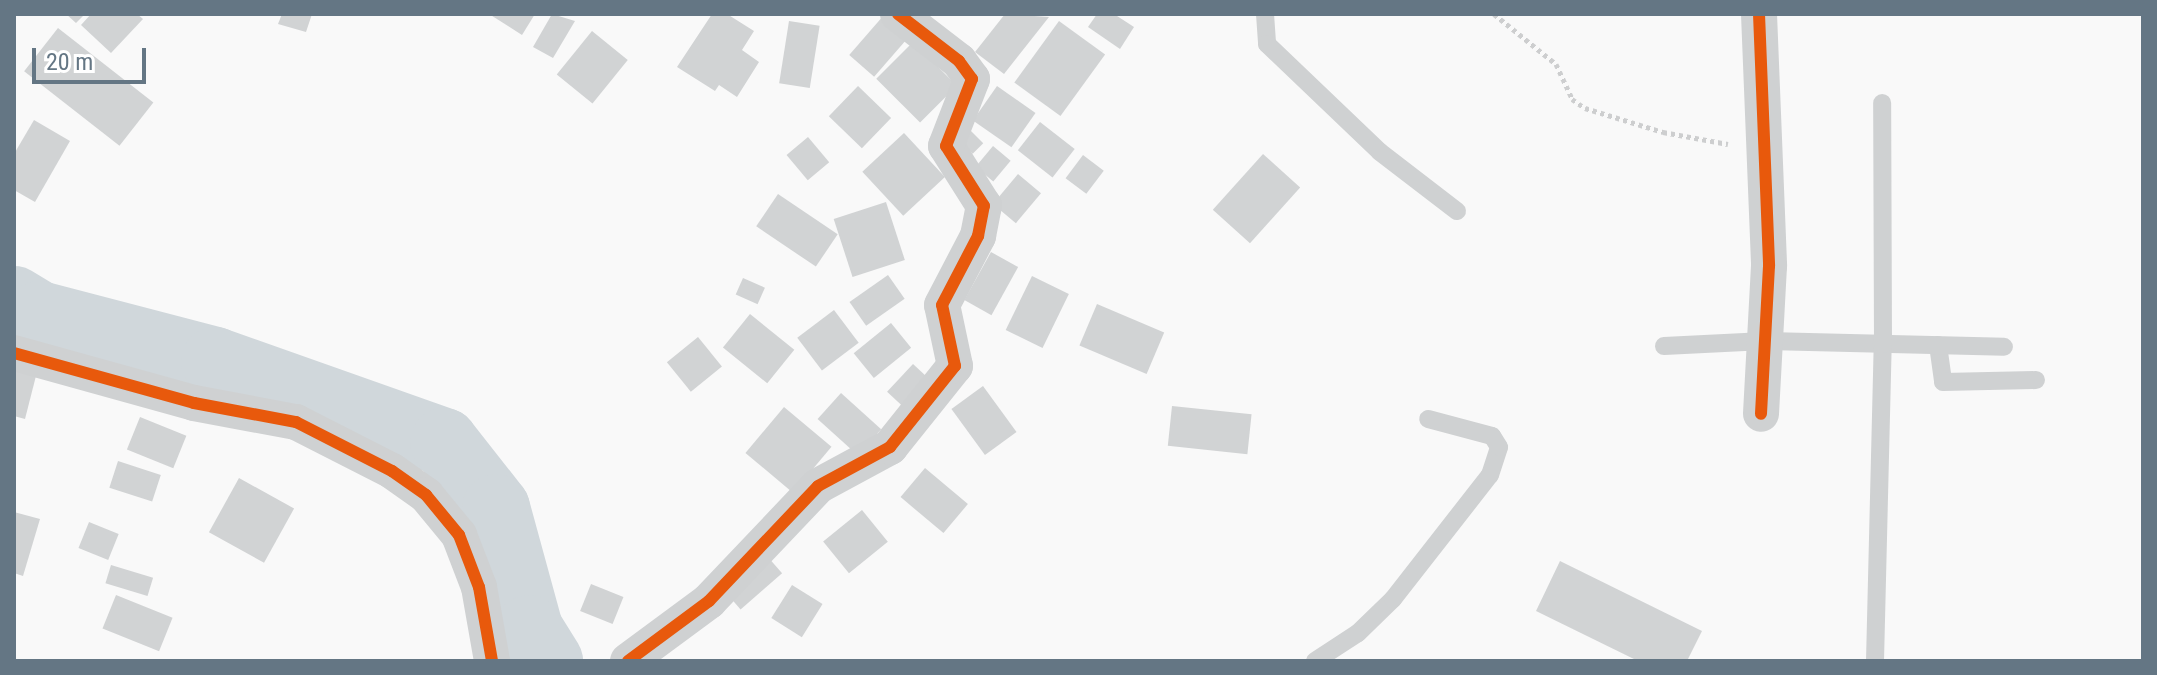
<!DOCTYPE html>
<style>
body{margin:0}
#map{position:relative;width:2157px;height:675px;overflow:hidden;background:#f9f9f9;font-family:"Roboto Condensed",sans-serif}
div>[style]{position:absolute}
.river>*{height:68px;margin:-34px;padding:0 34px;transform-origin:34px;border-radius:34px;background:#d0d7db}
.building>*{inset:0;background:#d1d3d4;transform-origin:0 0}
.path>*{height:5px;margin-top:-2.5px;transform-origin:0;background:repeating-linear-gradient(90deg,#cdcecf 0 4px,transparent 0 8px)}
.service>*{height:18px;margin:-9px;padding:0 9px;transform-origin:9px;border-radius:9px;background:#cfd1d2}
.minor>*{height:36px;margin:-18px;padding:0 18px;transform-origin:18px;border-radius:18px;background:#cfd1d2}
.cycleway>*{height:12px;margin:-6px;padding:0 6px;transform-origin:6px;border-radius:6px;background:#e8590c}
span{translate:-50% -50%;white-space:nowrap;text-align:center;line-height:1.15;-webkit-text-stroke:8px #fff;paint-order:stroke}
.frame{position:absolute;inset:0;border:16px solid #647684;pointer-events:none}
.scale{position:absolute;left:32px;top:48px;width:114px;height:36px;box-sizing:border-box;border:4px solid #647684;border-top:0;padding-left:10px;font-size:24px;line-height:28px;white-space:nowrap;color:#647684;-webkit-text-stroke:6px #fff;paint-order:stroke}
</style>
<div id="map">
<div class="river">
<div style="left:14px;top:300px;width:29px;rotate:31deg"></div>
<div style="left:39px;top:315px;width:182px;rotate:14.6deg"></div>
<div style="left:215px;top:361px;width:243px;rotate:19.5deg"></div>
<div style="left:444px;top:442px;width:84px;rotate:51.8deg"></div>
<div style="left:496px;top:508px;width:125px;rotate:74.7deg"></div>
<div style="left:529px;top:629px;width:38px;rotate:58deg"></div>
</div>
<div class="building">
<div style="clip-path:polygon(66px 14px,85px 14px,76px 23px)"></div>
<div style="clip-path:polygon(91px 14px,137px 14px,143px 19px,111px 53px,81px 25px)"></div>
<div style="clip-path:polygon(282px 14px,312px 14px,306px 32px,278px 24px)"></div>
<div style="clip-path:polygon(489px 14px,535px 14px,522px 35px)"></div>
<div style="clip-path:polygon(552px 14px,575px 21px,553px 58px,533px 47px)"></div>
<div style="clip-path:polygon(712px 14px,727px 14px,754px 31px,742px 50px,759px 62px,737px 97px,719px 85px,715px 91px,677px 67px)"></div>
<div style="clip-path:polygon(1005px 14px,1049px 17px,1004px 74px,975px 52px)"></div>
<div style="clip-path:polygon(1097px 14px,1114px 14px,1134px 27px,1120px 49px,1088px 27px)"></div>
<div style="left:884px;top:15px;width:33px;height:53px;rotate:41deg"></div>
<div style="left:789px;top:21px;width:31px;height:63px;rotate:9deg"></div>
<div style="left:1059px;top:21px;width:57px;height:76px;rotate:36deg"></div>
<div style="left:58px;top:28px;width:121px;height:55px;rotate:38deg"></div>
<div style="left:592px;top:31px;width:46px;height:56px;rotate:39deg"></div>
<div style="left:913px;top:42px;width:62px;height:52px;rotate:45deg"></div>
<div style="left:858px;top:86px;width:46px;height:42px;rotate:44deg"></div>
<div style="left:997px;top:86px;width:47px;height:42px;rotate:35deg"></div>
<div style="clip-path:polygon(34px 120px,70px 141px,35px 202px,14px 190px,14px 154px)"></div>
<div style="left:1040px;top:122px;width:44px;height:36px;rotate:38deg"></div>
<div style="left:967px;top:127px;width:23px;height:15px;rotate:45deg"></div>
<div style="left:904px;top:133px;width:60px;height:57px;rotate:47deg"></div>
<div style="left:808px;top:137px;width:33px;height:28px;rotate:50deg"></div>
<div style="left:993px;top:146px;width:23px;height:27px;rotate:40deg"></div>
<div style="left:1263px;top:154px;width:50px;height:75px;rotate:42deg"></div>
<div style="left:1083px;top:155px;width:26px;height:29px;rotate:37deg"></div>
<div style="left:1018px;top:174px;width:30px;height:39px;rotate:40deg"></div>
<div style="left:778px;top:194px;width:72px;height:39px;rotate:34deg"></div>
<div style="left:886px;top:202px;width:61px;height:55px;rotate:72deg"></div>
<div style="left:991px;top:252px;width:31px;height:55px;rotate:29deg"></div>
<div style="left:888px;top:275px;width:29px;height:47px;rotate:55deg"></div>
<div style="left:1032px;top:276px;width:41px;height:60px;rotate:26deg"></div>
<div style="left:743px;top:278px;width:24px;height:18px;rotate:24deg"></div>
<div style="left:1097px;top:304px;width:73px;height:45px;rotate:23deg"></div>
<div style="left:834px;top:310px;width:41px;height:46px;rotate:53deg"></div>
<div style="left:750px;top:314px;width:57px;height:43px;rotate:39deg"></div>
<div style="left:891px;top:323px;width:32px;height:48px;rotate:51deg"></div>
<div style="left:698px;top:337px;width:38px;height:40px;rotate:51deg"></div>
<div style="clip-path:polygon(14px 361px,38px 368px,25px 419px,14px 416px)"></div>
<div style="left:913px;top:364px;width:25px;height:38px;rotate:43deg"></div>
<div style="left:983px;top:386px;width:57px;height:39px;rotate:54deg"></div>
<div style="left:841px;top:393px;width:54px;height:35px;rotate:42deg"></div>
<div style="left:1172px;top:406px;width:80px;height:40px;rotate:6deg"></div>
<div style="left:784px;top:407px;width:62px;height:60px;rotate:40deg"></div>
<div style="left:140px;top:417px;width:50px;height:35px;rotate:22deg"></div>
<div style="left:118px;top:461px;width:45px;height:28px;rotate:18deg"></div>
<div style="left:925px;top:468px;width:56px;height:38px;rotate:40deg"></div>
<div style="left:239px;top:478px;width:63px;height:62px;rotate:29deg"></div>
<div style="left:862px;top:510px;width:41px;height:50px;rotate:51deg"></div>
<div style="clip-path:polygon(14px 512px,40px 519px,23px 576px,14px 573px)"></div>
<div style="left:89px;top:522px;width:32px;height:28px;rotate:22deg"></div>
<div style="left:767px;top:556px;width:23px;height:55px;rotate:49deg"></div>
<div style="clip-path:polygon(1560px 561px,1702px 631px,1687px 661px,1638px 661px,1536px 611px)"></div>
<div style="left:111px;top:565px;width:44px;height:19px;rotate:17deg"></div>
<div style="left:591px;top:584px;width:35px;height:29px;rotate:22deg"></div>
<div style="left:792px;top:585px;width:36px;height:39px;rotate:32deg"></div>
<div style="left:116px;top:595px;width:61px;height:36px;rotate:22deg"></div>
</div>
<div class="path">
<div style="left:1494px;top:14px;width:80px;rotate:38.9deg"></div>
<div style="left:1556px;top:64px;width:38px;rotate:65deg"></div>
<div style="left:1572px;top:99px;width:16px;rotate:35deg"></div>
<div style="left:1585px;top:108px;width:82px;rotate:17.1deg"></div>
<div style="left:1663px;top:132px;width:66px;rotate:10.5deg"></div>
</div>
<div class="service">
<div style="left:1265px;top:14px;width:30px;rotate:86deg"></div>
<div style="left:1267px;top:44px;width:156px;rotate:43.7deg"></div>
<div style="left:1380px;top:152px;width:97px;rotate:37.5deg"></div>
<div style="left:1938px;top:345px;width:37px;rotate:82deg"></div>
<div style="left:1943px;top:382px;width:93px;rotate:-1.2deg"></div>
<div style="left:1664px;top:346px;width:101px;rotate:-2.8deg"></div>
<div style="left:1765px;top:341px;width:239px;rotate:1.4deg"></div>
<div style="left:1315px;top:661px;width:51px;rotate:-33.1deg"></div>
<div style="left:1358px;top:633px;width:49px;rotate:-44.2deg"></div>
<div style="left:1393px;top:599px;width:157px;rotate:-52deg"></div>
<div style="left:1490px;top:475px;width:29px;rotate:-72deg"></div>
<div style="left:1499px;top:447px;width:13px;rotate:-122deg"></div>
<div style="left:1492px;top:436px;width:66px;rotate:-165.1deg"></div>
<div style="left:1875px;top:661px;width:317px;rotate:-88.6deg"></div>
<div style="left:1883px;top:344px;width:241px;rotate:-90.2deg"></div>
</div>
<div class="minor">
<div style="left:1759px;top:14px;width:252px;rotate:87.7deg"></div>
<div style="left:1769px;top:266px;width:148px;rotate:93.1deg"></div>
<div style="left:14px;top:353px;width:187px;rotate:15.5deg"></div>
<div style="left:194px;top:403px;width:104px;rotate:10.6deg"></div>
<div style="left:296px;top:422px;width:108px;rotate:27deg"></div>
<div style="left:392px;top:471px;width:42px;rotate:35.2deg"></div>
<div style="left:426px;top:495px;width:52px;rotate:50.5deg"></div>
<div style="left:459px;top:535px;width:56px;rotate:69deg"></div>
<div style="left:479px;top:587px;width:75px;rotate:80deg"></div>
<div style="left:628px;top:661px;width:101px;rotate:-36.5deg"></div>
<div style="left:709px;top:601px;width:158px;rotate:-46.5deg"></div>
<div style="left:818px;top:486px;width:82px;rotate:-28.4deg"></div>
<div style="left:890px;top:447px;width:104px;rotate:-51.3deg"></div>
<div style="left:955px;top:366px;width:62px;rotate:-102deg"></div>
<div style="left:942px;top:305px;width:78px;rotate:-62.4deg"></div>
<div style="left:978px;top:236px;width:31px;rotate:-79deg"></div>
<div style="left:984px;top:206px;width:71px;rotate:-122.3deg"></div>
<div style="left:946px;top:146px;width:72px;rotate:-68.8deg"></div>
<div style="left:972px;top:79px;width:22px;rotate:-126deg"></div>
<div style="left:959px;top:61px;width:77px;rotate:-142.4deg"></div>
</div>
<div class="cycleway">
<div style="left:1759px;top:14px;width:252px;rotate:87.7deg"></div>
<div style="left:1769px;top:266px;width:148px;rotate:93.1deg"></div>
<div style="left:14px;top:353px;width:187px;rotate:15.5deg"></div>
<div style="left:194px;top:403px;width:104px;rotate:10.6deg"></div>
<div style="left:296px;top:422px;width:108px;rotate:27deg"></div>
<div style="left:392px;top:471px;width:42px;rotate:35.2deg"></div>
<div style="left:426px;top:495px;width:52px;rotate:50.5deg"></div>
<div style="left:459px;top:535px;width:56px;rotate:69deg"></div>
<div style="left:479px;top:587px;width:75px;rotate:80deg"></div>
<div style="left:628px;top:661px;width:101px;rotate:-36.5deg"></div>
<div style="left:709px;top:601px;width:158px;rotate:-46.5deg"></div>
<div style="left:818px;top:486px;width:82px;rotate:-28.4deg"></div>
<div style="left:890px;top:447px;width:104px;rotate:-51.3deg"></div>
<div style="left:955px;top:366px;width:62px;rotate:-102deg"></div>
<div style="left:942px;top:305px;width:78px;rotate:-62.4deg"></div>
<div style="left:978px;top:236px;width:31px;rotate:-79deg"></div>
<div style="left:984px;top:206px;width:71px;rotate:-122.3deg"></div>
<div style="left:946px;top:146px;width:72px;rotate:-68.8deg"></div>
<div style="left:972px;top:79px;width:22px;rotate:-126deg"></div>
<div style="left:959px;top:61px;width:77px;rotate:-142.4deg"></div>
</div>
<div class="frame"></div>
<div class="scale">20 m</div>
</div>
